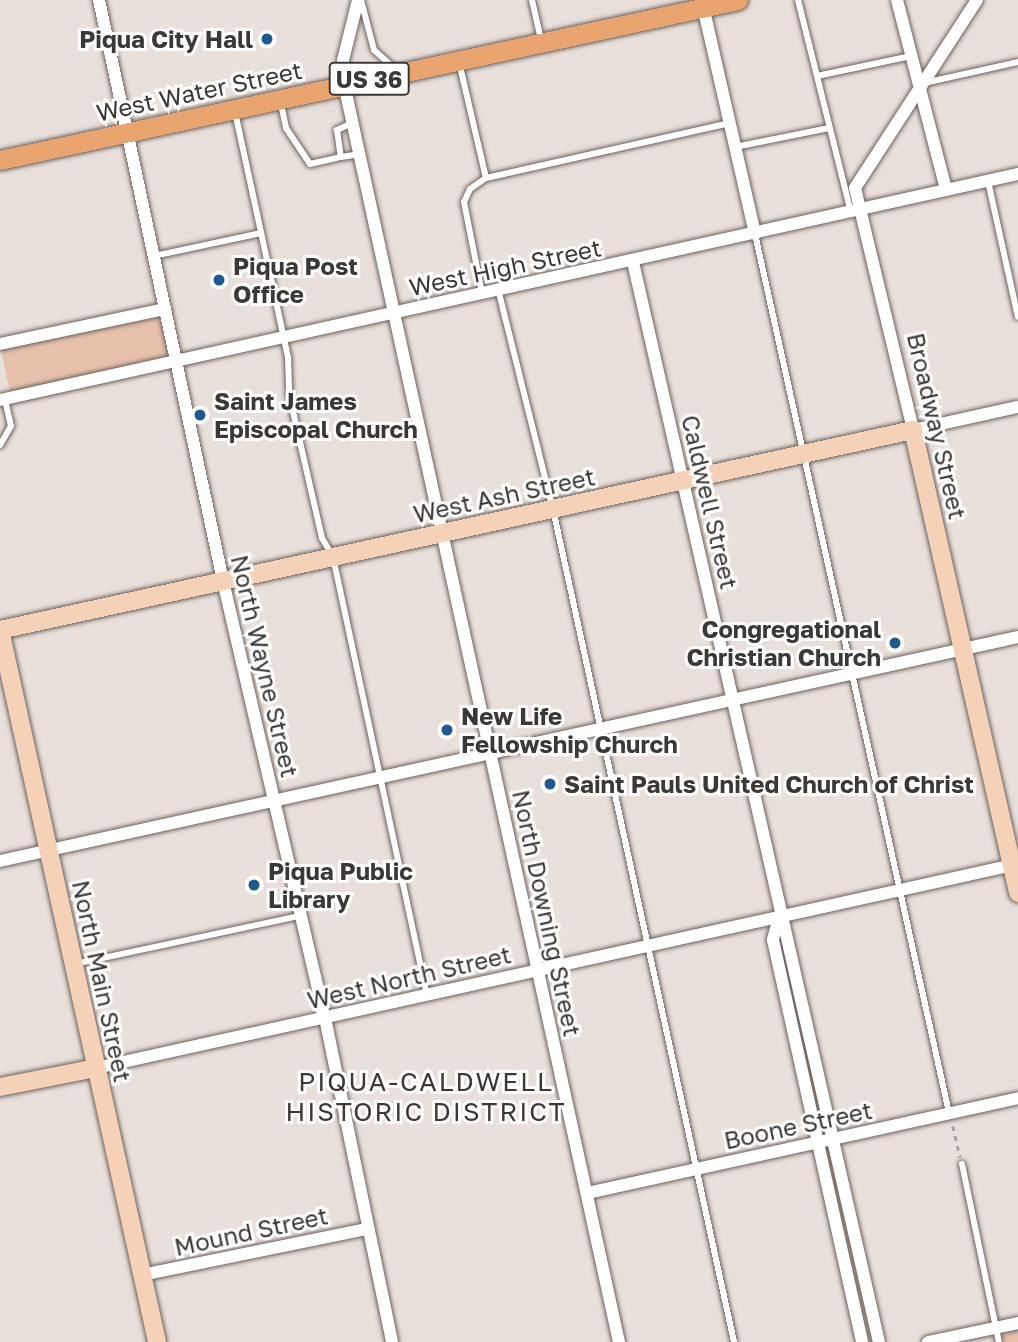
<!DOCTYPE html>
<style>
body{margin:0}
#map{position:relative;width:1018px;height:1342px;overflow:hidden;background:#eae0db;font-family:"Golos Text",sans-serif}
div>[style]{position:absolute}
.green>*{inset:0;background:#e8c1ac;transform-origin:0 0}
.path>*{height:2.5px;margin-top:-1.25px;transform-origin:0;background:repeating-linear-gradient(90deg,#a9a19d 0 5px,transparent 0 10px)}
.roads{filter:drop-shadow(0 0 2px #6b625e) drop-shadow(0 0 2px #6b625e)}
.lane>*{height:6px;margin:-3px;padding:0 3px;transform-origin:3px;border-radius:3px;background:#fff}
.street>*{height:12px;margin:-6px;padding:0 6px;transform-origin:6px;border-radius:6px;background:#fff}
.secondary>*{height:18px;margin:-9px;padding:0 9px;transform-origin:9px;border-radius:9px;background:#f4d1b7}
.primary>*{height:19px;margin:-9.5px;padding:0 9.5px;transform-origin:9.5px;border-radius:9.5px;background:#e9a36f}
.dots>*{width:19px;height:19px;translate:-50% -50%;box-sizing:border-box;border:4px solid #fff;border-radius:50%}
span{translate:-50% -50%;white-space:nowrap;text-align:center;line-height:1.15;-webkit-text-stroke:6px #fff;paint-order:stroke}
.shield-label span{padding:2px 5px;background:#fff;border:2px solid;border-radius:5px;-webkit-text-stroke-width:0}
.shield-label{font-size:23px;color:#3c3836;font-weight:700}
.poi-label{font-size:24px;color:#3c3836;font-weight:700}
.right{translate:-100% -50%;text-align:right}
.left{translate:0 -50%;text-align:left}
.street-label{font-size:24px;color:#3c3836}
.neighbourhood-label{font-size:26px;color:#3f3732;letter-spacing:2px}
</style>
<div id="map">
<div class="green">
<div style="left:165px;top:309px;width:53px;height:169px;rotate:78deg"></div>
<div style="clip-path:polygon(1018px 1323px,1018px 1342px,999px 1342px,996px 1328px)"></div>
</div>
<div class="path">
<div style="left:953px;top:1126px;width:32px;rotate:77deg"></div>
</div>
<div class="roads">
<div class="lane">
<div style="left:361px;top:0;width:52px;rotate:75.4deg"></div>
<div style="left:374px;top:50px;width:30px;rotate:42deg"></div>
<div style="left:532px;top:0;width:41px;rotate:77.3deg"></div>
<div style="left:798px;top:0;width:219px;rotate:76deg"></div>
<div style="left:459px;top:62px;width:119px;rotate:76.9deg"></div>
<div style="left:486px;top:178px;width:250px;rotate:-12.7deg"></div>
<div style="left:817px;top:76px;width:96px;rotate:-12deg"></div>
<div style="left:924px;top:83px;width:96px;rotate:-12.6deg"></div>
<div style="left:281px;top:104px;width:25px;rotate:78deg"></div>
<div style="left:286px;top:128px;width:43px;rotate:56.3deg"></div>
<div style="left:310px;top:164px;width:32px;rotate:-13deg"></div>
<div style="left:235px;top:112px;width:252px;rotate:77.8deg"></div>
<div style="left:288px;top:358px;width:36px;rotate:88deg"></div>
<div style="left:289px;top:394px;width:148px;rotate:77.1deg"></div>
<div style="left:322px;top:538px;width:22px;rotate:60deg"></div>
<div style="left:333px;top:557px;width:448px;rotate:77.9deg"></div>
<div style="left:352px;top:123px;width:17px;rotate:155deg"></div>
<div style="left:337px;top:130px;width:27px;rotate:82deg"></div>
<div style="left:341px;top:157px;width:18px;rotate:-9deg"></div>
<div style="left:735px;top:147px;width:96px;rotate:-11.4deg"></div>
<div style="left:988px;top:181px;width:139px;rotate:77.6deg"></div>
<div style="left:755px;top:234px;width:900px;rotate:77.55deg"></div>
<div style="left:154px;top:256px;width:109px;rotate:-12.1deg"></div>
<div style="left:498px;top:289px;width:227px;rotate:76deg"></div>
<div style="left:553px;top:509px;width:852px;rotate:77.74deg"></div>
<div style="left:482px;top:293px;width:93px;rotate:-101.2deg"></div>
<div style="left:464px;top:202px;width:14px;rotate:-65deg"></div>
<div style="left:470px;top:189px;width:19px;rotate:-35deg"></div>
<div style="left:0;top:445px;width:22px;rotate:-60deg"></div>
<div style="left:11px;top:426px;width:28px;rotate:-103deg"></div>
<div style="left:75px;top:964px;width:229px;rotate:-12.1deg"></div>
<div style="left:962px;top:1164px;width:182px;rotate:78.3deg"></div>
</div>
<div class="street">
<div style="left:99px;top:0;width:594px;rotate:77.95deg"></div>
<div style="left:223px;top:581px;width:449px;rotate:76.9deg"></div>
<div style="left:325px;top:1018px;width:331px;rotate:78.3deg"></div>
<div style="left:358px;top:0;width:62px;rotate:104deg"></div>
<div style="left:343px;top:60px;width:24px;rotate:88deg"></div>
<div style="left:344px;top:84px;width:1288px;rotate:77.67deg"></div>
<div style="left:897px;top:0;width:195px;rotate:75.5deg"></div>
<div style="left:977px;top:0;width:224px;rotate:123deg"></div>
<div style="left:855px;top:188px;width:249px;rotate:76.5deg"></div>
<div style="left:913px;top:430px;width:107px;rotate:-12.4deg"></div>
<div style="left:702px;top:2px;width:238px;rotate:77.1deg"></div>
<div style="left:633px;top:262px;width:1108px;rotate:77.17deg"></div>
<div style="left:0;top:344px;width:169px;rotate:-12deg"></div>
<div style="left:0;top:400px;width:1043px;rotate:-12.52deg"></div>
<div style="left:0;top:861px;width:1042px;rotate:-12.41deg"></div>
<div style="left:779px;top:917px;width:24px;rotate:105deg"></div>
<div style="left:773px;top:940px;width:412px;rotate:77.5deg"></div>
<div style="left:96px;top:1068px;width:944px;rotate:-12.48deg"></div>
<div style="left:587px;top:1193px;width:441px;rotate:-12.4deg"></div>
<div style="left:142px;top:1275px;width:230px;rotate:-11.6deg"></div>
<div style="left:928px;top:1342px;width:92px;rotate:-11.9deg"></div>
</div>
<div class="secondary">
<div style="left:0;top:630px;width:935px;rotate:-12.36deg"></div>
<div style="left:913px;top:430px;width:475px;rotate:77.2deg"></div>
<div style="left:0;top:630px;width:729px;rotate:77.56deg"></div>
<div style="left:0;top:1087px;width:98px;rotate:-11.2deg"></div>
</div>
<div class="primary">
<div style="left:0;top:160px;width:755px;rotate:-12.23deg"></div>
</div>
</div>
<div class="dots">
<div style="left:267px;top:39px;background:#1e5990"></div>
<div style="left:219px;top:280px;background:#1e5990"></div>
<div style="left:200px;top:415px;background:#1e5990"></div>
<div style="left:895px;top:643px;background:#1e5990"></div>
<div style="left:447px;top:730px;background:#1e5990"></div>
<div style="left:550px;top:784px;background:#1e5990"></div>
<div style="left:254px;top:885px;background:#1e5990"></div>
</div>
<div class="shield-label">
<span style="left:369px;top:79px">US 36</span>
</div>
<div class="poi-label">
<span class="right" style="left:253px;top:39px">Piqua City Hall</span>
<span class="left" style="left:233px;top:280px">Piqua Post<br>Office</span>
<span class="left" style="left:214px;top:415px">Saint James<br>Episcopal Church</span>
<span class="right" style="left:881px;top:643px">Congregational<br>Christian Church</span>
<span class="left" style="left:461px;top:730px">New Life<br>Fellowship Church</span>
<span class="left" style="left:564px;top:784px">Saint Pauls United Church of Christ</span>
<span class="left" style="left:268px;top:885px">Piqua Public<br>Library</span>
</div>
<div class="street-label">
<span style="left:199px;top:91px;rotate:-12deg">West Water Street</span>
<span style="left:505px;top:267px;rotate:-12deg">West High Street</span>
<span style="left:937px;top:426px;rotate:77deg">Broadway Street</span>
<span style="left:504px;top:495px;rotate:-12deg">West Ash Street</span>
<span style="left:710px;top:502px;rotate:77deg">Caldwell Street</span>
<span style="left:265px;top:666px;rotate:77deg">North Wayne Street</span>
<span style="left:547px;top:913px;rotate:78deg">North Downing Street</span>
<span style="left:409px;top:977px;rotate:-13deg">West North Street</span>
<span style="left:102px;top:981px;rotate:78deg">North Main Street</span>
<span style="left:798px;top:1125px;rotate:-12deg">Boone Street</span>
<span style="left:251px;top:1231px;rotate:-12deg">Mound Street</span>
</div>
<div class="neighbourhood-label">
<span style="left:426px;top:1097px">PIQUA-CALDWELL<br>HISTORIC DISTRICT</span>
</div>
</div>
